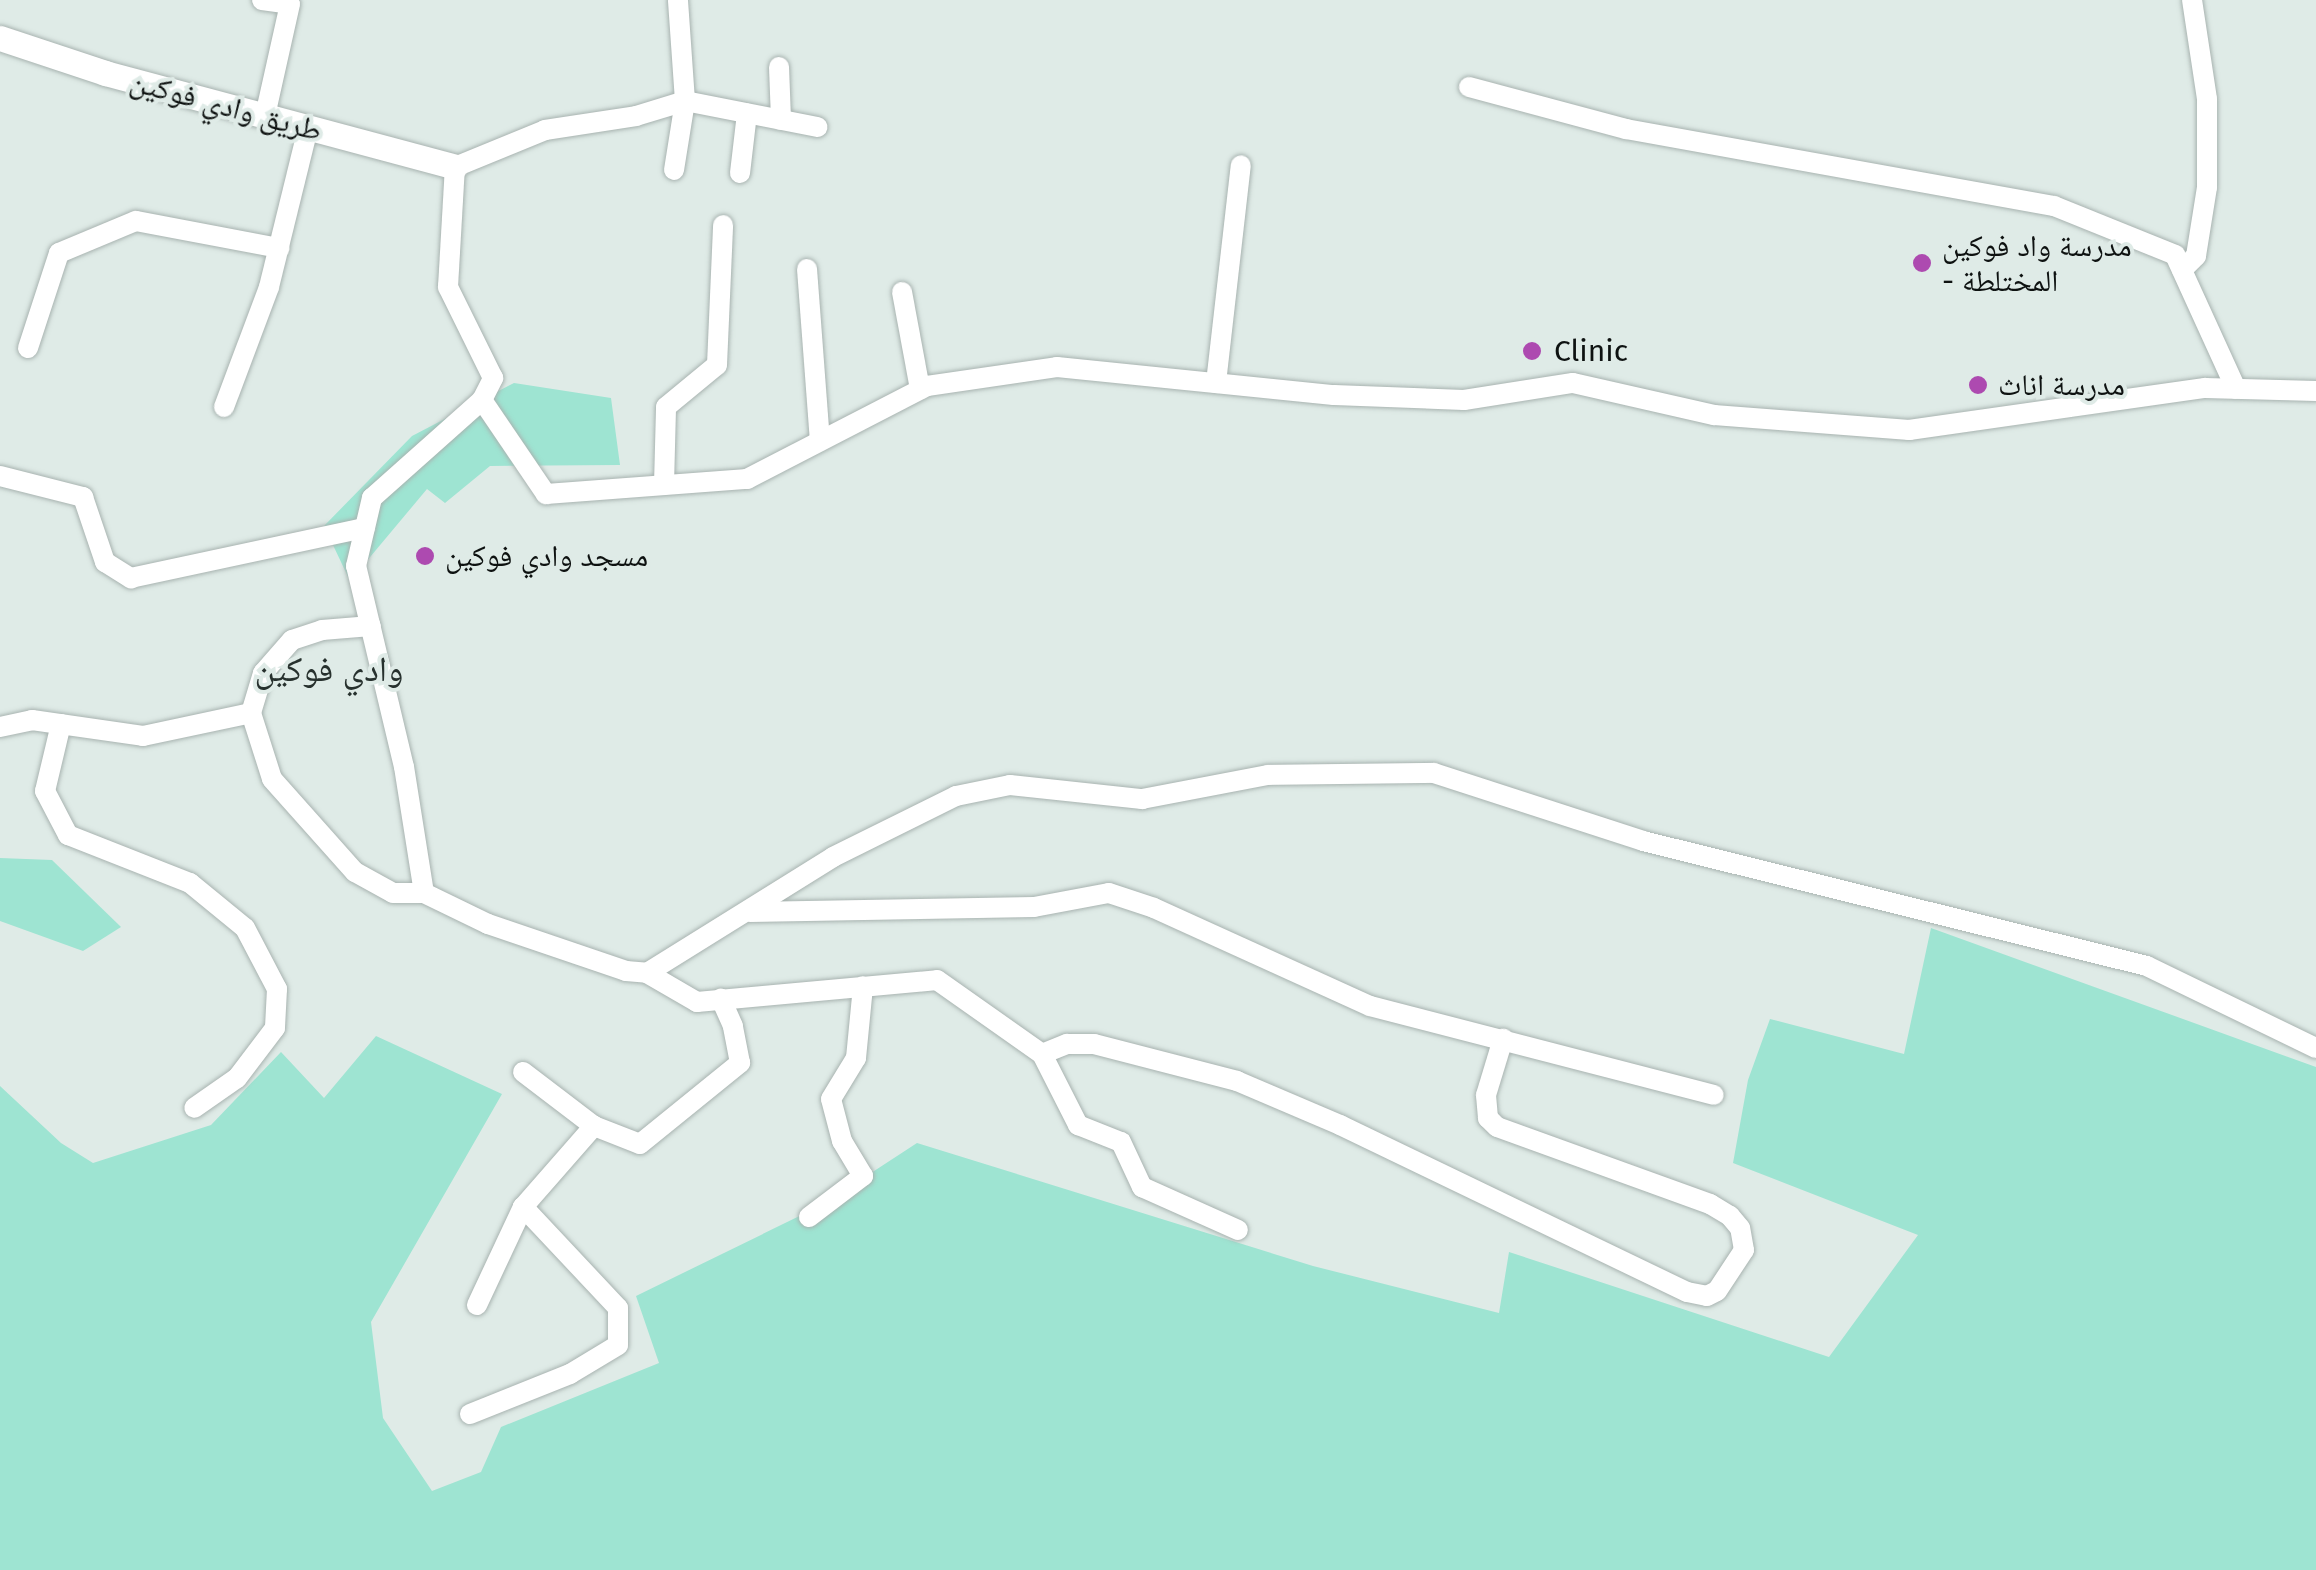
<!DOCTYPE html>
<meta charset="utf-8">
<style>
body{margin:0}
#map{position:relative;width:2316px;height:1570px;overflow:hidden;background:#dfebe7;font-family:"Fira Sans","Noto Naskh Arabic",sans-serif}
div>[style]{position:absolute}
.green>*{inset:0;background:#9ee4d2}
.roads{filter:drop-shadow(0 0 2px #a8b3b0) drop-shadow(0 0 2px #a8b3b0)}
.minor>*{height:20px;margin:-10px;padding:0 10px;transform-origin:10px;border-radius:10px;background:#fff}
.tertiary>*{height:25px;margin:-12.5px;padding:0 12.5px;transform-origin:12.5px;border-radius:12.5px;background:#fff}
.dots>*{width:28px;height:28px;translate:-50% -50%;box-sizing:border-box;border:5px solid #dfebe7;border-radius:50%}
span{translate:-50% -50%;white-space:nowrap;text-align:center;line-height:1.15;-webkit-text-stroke:8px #dfebe7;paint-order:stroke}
.street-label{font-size:30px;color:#0e1211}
.poi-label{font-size:30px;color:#0e1211}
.left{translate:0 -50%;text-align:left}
.quarter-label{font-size:35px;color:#27312e}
</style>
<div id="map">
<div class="green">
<div style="clip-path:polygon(514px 383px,611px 398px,620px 465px,490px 466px,445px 503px,427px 489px,350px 581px,324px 526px,412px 436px)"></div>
<div style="clip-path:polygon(0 858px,52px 860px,121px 927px,83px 951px,0 921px)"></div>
<div style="clip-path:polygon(1931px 928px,2316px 1067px,2316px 1570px,0 1570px,0 1086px,61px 1143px,93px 1163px,211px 1125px,281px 1052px,324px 1098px,376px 1036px,502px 1094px,371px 1322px,383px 1418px,432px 1491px,481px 1472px,501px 1427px,659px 1363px,636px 1296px,822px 1205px,917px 1143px,1313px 1266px,1499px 1313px,1509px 1252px,1829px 1357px,1918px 1235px,1733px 1163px,1748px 1080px,1770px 1019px,1904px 1054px)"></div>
</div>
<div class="roads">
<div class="minor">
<div style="left:262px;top:0;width:28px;rotate:8deg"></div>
<div style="left:290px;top:4px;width:115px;rotate:102.6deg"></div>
<div style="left:779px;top:67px;width:53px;rotate:87.8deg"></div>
<div style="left:1469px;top:87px;width:163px;rotate:15deg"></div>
<div style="left:1626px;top:129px;width:435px;rotate:10.2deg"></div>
<div style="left:2054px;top:206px;width:131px;rotate:22deg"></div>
<div style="left:2175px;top:255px;width:147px;rotate:65.5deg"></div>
<div style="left:674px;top:170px;width:70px;rotate:-80.9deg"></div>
<div style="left:685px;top:101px;width:101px;rotate:-94deg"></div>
<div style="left:740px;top:173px;width:60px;rotate:-83.3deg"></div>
<div style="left:807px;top:269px;width:172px;rotate:85.7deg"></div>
<div style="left:2182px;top:270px;width:20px;rotate:-45deg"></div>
<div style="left:2196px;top:256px;width:70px;rotate:-80.9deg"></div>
<div style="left:2207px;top:187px;width:88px;rotate:-90deg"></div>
<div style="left:2207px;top:99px;width:100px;rotate:-98.6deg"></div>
<div style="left:902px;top:292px;width:99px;rotate:79.5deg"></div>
<div style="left:28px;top:348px;width:100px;rotate:-71.9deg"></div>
<div style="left:59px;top:253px;width:83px;rotate:-22.6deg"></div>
<div style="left:136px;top:221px;width:146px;rotate:10.7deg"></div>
<div style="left:1216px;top:383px;width:219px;rotate:-83.5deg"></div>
<div style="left:482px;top:400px;width:114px;rotate:55.8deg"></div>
<div style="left:546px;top:494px;width:202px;rotate:-4.3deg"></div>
<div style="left:747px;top:479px;width:203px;rotate:-27.3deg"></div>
<div style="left:927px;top:386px;width:131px;rotate:-8.3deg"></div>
<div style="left:1057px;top:367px;width:278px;rotate:5.8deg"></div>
<div style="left:1334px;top:395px;width:130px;rotate:2.2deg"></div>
<div style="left:1464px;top:400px;width:110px;rotate:-8.9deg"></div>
<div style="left:1573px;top:383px;width:145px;rotate:12.8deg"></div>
<div style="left:1714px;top:415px;width:196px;rotate:4.4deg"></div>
<div style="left:1909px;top:430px;width:299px;rotate:-8.1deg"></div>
<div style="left:2205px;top:388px;width:111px;rotate:1.5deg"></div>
<div style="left:224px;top:407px;width:128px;rotate:-69.4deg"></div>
<div style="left:269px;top:287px;width:164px;rotate:-76.2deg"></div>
<div style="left:0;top:476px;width:86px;rotate:14.2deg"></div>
<div style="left:83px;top:497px;width:69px;rotate:71.3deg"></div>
<div style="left:105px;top:562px;width:31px;rotate:32deg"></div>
<div style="left:131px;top:578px;width:239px;rotate:-12.1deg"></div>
<div style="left:664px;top:485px;width:78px;rotate:-88.5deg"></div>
<div style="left:666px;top:407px;width:66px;rotate:-39.5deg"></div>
<div style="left:717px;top:365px;width:140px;rotate:-87.5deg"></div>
<div style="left:251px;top:713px;width:42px;rotate:-73.3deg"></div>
<div style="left:263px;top:673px;width:44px;rotate:-48.7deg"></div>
<div style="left:292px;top:640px;width:32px;rotate:-18deg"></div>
<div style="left:322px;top:630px;width:49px;rotate:-4.7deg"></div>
<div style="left:61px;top:724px;width:69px;rotate:103.4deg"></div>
<div style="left:45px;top:791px;width:50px;rotate:62.4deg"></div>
<div style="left:68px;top:835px;width:131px;rotate:21.5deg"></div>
<div style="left:190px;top:883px;width:71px;rotate:39.3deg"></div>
<div style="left:245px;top:928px;width:69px;rotate:62.3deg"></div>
<div style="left:277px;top:989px;width:39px;rotate:93deg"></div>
<div style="left:275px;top:1028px;width:63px;rotate:127.2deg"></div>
<div style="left:237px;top:1078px;width:52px;rotate:145.1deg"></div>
<div style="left:0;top:727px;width:33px;rotate:-12deg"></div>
<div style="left:32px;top:720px;width:112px;rotate:8.2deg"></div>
<div style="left:143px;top:736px;width:110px;rotate:-12deg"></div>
<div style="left:251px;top:713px;width:69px;rotate:72.3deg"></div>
<div style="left:272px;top:779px;width:125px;rotate:48.3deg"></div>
<div style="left:355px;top:872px;width:43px;rotate:28.9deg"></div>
<div style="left:393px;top:893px;width:31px"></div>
<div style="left:424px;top:893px;width:128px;rotate:-99deg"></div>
<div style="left:404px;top:767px;width:207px;rotate:-103.4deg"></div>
<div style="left:356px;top:566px;width:70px;rotate:-76.8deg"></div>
<div style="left:372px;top:498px;width:147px;rotate:-41.7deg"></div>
<div style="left:482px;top:400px;width:25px;rotate:-63deg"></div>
<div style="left:493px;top:378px;width:102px;rotate:-116.3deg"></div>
<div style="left:448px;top:287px;width:120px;rotate:-86.7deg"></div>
<div style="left:455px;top:167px;width:97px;rotate:-22.3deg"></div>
<div style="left:545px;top:130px;width:92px;rotate:-8.7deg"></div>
<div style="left:636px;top:116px;width:51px;rotate:-17deg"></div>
<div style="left:685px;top:101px;width:135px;rotate:11.1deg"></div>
<div style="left:424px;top:893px;width:71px;rotate:25.8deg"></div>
<div style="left:488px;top:924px;width:146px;rotate:18.8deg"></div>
<div style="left:626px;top:971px;width:21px;rotate:5deg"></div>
<div style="left:647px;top:973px;width:219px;rotate:-31.9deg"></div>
<div style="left:833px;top:857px;width:137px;rotate:-26.4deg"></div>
<div style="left:956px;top:796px;width:55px;rotate:-11.5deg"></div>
<div style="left:1010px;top:785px;width:133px;rotate:6.1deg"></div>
<div style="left:1142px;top:799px;width:128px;rotate:-10.8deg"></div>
<div style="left:1268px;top:775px;width:166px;rotate:-0.7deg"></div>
<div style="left:1434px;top:773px;width:220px;rotate:18deg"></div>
<div style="left:1643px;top:841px;width:519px;rotate:13.93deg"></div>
<div style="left:2147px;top:966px;width:188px;rotate:25.9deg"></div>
<div style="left:750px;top:912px;width:284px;rotate:-1deg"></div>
<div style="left:1034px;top:907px;width:76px;rotate:-10.6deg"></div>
<div style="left:1109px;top:893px;width:47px;rotate:18.4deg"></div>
<div style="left:1154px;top:908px;width:237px;rotate:24.4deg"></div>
<div style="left:1370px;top:1006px;width:355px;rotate:14.5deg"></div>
<div style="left:647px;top:973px;width:58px;rotate:30.1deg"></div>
<div style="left:697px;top:1002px;width:241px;rotate:-5.2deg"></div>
<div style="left:937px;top:980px;width:128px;rotate:35.2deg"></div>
<div style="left:1042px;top:1054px;width:80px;rotate:63.1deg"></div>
<div style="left:1078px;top:1125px;width:46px;rotate:21.6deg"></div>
<div style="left:1121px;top:1142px;width:50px;rotate:65deg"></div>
<div style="left:1142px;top:1187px;width:105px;rotate:24.1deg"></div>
<div style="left:1042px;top:1054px;width:27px;rotate:-22deg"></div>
<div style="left:1067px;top:1044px;width:27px"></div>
<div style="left:1094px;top:1044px;width:148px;rotate:14.5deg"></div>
<div style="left:1237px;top:1081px;width:112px;rotate:23.1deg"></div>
<div style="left:1340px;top:1125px;width:385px;rotate:25.7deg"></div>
<div style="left:1687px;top:1292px;width:20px;rotate:11deg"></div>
<div style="left:1707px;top:1296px;width:11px;rotate:-27deg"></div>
<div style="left:1717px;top:1291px;width:49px;rotate:-56.6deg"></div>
<div style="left:1744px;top:1250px;width:22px;rotate:-100deg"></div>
<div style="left:1740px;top:1228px;width:16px;rotate:-130deg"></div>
<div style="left:1730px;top:1216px;width:23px;rotate:-149deg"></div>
<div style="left:1710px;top:1204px;width:226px;rotate:-160.1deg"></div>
<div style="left:1497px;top:1127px;width:13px;rotate:-135deg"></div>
<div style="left:1488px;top:1118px;width:23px;rotate:-95deg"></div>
<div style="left:1486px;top:1095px;width:59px;rotate:-73.1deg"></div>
<div style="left:523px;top:1072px;width:89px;rotate:37.3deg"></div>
<div style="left:594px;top:1126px;width:49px;rotate:21.4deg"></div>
<div style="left:640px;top:1144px;width:129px;rotate:-39deg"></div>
<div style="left:740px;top:1063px;width:38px;rotate:-101deg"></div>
<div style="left:733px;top:1026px;width:30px;rotate:-114deg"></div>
<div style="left:809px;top:1217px;width:68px;rotate:-37.2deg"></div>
<div style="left:863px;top:1176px;width:41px;rotate:-121deg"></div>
<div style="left:842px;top:1141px;width:43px;rotate:-104.7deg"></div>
<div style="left:831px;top:1099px;width:48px;rotate:-58.6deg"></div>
<div style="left:856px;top:1058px;width:72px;rotate:-84.4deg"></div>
<div style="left:477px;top:1305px;width:108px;rotate:-64.9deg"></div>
<div style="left:523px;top:1207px;width:108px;rotate:-48.8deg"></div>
<div style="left:470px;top:1414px;width:108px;rotate:-21.8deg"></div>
<div style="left:570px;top:1374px;width:56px;rotate:-31.1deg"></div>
<div style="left:618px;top:1345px;width:37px;rotate:-90deg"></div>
<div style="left:618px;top:1308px;width:139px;rotate:-133.2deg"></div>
</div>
<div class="tertiary">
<div style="left:0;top:38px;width:111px;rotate:18.4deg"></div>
<div style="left:105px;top:73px;width:362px;rotate:15deg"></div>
</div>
</div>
<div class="dots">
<div style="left:1922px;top:263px;background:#ad4ab0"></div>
<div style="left:1532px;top:351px;background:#ad4ab0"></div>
<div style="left:1978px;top:385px;background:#ad4ab0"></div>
<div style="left:425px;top:556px;background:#ad4ab0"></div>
</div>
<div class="street-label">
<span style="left:226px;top:106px;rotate:15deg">طريق وادي فوکين</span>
</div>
<div class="poi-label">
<span class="left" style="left:1942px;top:263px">مدرسة واد فوكين<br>- المختلطة</span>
<span class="left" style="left:1554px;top:351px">Clinic</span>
<span class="left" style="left:1998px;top:385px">مدرسة اناث</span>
<span class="left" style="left:445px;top:556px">مسجد وادي فوكين</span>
</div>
<div class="quarter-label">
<span style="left:329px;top:669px">وادي فوكين</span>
</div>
</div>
